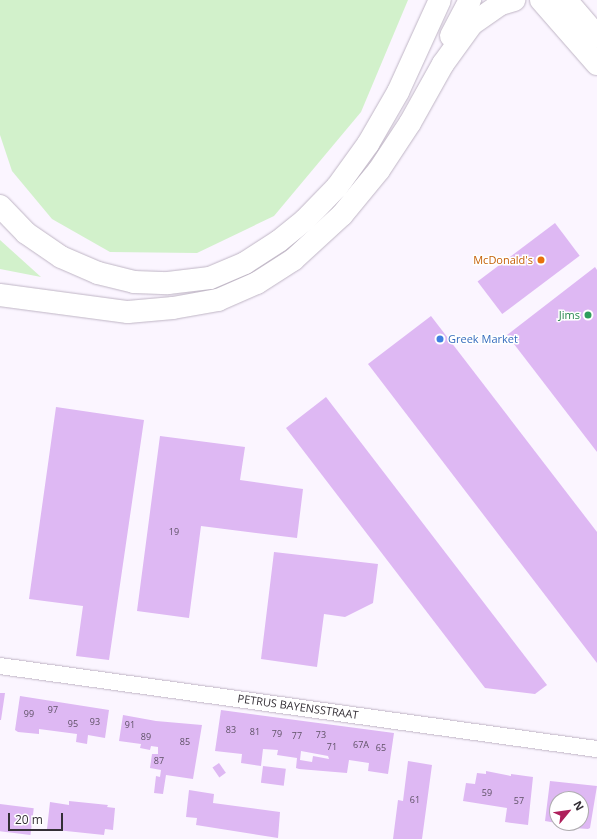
<!DOCTYPE html>
<style>
body{margin:0}
#map{position:relative;width:597px;height:839px;overflow:hidden;background:#fbf5ff;font-family:"Open Sans",sans-serif}
div>[style]{position:absolute}
.green>*{inset:0;background:#d2f1cb}
.building>*{inset:0;background:#deb8f3;transform-origin:0 0}
.roads{filter:drop-shadow(0 0 1px #bfb5c5) drop-shadow(0 0 1px #bfb5c5)}
.street>*{height:16px;margin:-8px;padding:0 8px;transform-origin:8px;border-radius:8px;background:#fff}
.secondary>*{height:22px;margin:-11px;padding:0 11px;transform-origin:11px;border-radius:11px;background:#fff}
.highway>*{height:22px;margin:-11px;padding:0 11px;transform-origin:11px;border-radius:11px;background:#fff}
.dots>*{width:11px;height:11px;translate:-50% -50%;box-sizing:border-box;border:2px solid #fff;border-radius:50%}
span{translate:-50% -50%;white-space:nowrap;text-align:center;line-height:1.15;-webkit-text-stroke:3px #fff;paint-order:stroke}
.number-label{font-size:9px;color:#5e5165}
.number-label span{-webkit-text-stroke-width:0}
.food-label{font-size:11px;color:#c56008}
.right{translate:-100% -50%;text-align:right}
.leisure-label{font-size:11px;color:#27864d}
.shop-label{font-size:11px;color:#366cbe}
.left{translate:0 -50%;text-align:left}
.street-label{font-size:11px;color:#342f36}
.north{position:absolute;left:549px;top:791px;width:40px;height:40px;box-sizing:border-box;background:#fff;border:1px solid #aeacaf;border-radius:50%;rotate:61deg;font-size:11px;font-weight:700;line-height:16px;text-align:center;color:#342f36}
.north::after{content:'';display:block;margin:auto;width:14px;height:18px;background:#ae205b;clip-path:polygon(50% 0,100% 100%,50% 72%,0 100%)}
.scale{position:absolute;left:8px;top:813px;width:55px;height:18px;box-sizing:border-box;border:2px solid #342f36;border-top:0;padding-left:5px;font-size:12px;line-height:14px;white-space:nowrap;color:#342f36;-webkit-text-stroke:3px #fff;paint-order:stroke}
</style>
<div id="map">
<div class="green">
<div style="clip-path:polygon(0 0,408px 0,361px 112px,274px 216px,197px 253px,110px 252px,52px 219px,12px 171px,0 135px)"></div>
<div style="clip-path:polygon(0 240px,41px 277px,0 269px)"></div>
</div>
<div class="building">
<div style="left:555px;top:223px;width:41px;height:97px;rotate:53deg"></div>
<div style="clip-path:polygon(595px 267px,597px 270px,597px 452px,507px 335px)"></div>
<div style="clip-path:polygon(431px 316px,597px 532px,597px 663px,368px 364px)"></div>
<div style="clip-path:polygon(326px 397px,547px 685px,535px 694px,485px 688px,286px 428px)"></div>
<div style="clip-path:polygon(56px 407px,144px 420px,109px 660px,76px 656px,83px 606px,29px 599px)"></div>
<div style="clip-path:polygon(160px 436px,245px 447px,240px 480px,303px 489px,297px 538px,201px 526px,189px 618px,137px 611px)"></div>
<div style="clip-path:polygon(274px 552px,378px 564px,373px 603px,345px 617px,324px 614px,317px 667px,261px 659px)"></div>
<div style="clip-path:polygon(0 693px,5px 693px,1px 720px,0 720px)"></div>
<div style="clip-path:polygon(20px 696px,109px 710px,105px 738px,88px 735px,87px 744px,76px 742px,77px 734px,39px 729px,39px 734px,18px 732px,15px 730px)"></div>
<div style="clip-path:polygon(evenodd,221px 710px,394px 733px,388px 774px,368px 771px,369px 763px,349px 760px,347px 773px,299px 769px,296px 768px,297px 758px,277px 755px,278px 750px,263px 749px,261px 766px,241px 763px,242px 754px,215px 751px,221px 710px,301px 751px,328px 756px,329px 759px,313px 756px,312px 762px,300px 760px,301px 751px)"></div>
<div style="clip-path:polygon(123px 715px,156px 721px,202px 725px,193px 779px,166px 775px,163px 794px,154px 793px,156px 776px,160px 777px,161px 770px,150px 768px,152px 754px,158px 754px,158px 747px,151px 746px,150px 750px,140px 748px,141px 744px,119px 741px)"></div>
<div style="clip-path:polygon(408px 761px,432px 765px,422px 839px,393px 839px,398px 800px,403px 801px)"></div>
<div style="left:219px;top:763px;width:12px;height:8px;rotate:55deg"></div>
<div style="left:263px;top:766px;width:23px;height:17px;rotate:7deg"></div>
<div style="clip-path:polygon(486px 771px,511px 776px,511px 774px,533px 777px,528px 825px,505px 822px,507px 808px,463px 801px,466px 783px,475px 784px,477px 773px,486px 774px)"></div>
<div style="clip-path:polygon(evenodd,550px 781px,597px 786px,590px 828px,588px 829px,574px 828px,568px 825px,545px 821px,550px 781px,557px 799px,581px 799px,581px 823px,557px 823px,557px 799px)"></div>
<div style="clip-path:polygon(189px 790px,214px 794px,213px 803px,280px 812px,278px 838px,196px 825px,197px 818px,186px 817px)"></div>
<div style="clip-path:polygon(69px 801px,108px 805px,107px 807px,115px 808px,113px 830px,105px 829px,104px 835px,47px 829px,50px 802px,69px 805px)"></div>
<div style="left:0;top:804px;width:34px;height:27px;rotate:7deg"></div>
</div>
<div class="roads">
<div class="street">
<div style="left:0;top:666px;width:603px;rotate:7.92deg"></div>
</div>
<div class="secondary">
<div style="left:541px;top:0;width:85px;rotate:48.8deg"></div>
<div style="left:566px;top:0;width:48px;rotate:49.3deg"></div>
</div>
<div class="highway">
<div style="left:451px;top:36px;width:41px;rotate:-62.2deg"></div>
<div style="left:0;top:206px;width:37px;rotate:46deg"></div>
<div style="left:26px;top:233px;width:42px;rotate:34.4deg"></div>
<div style="left:61px;top:257px;width:40px;rotate:23.4deg"></div>
<div style="left:98px;top:273px;width:37px;rotate:14deg"></div>
<div style="left:134px;top:282px;width:34px;rotate:2deg"></div>
<div style="left:168px;top:283px;width:42px;rotate:-6.8deg"></div>
<div style="left:210px;top:278px;width:38px;rotate:-23deg"></div>
<div style="left:245px;top:263px;width:40px;rotate:-32.9deg"></div>
<div style="left:279px;top:241px;width:33px;rotate:-39deg"></div>
<div style="left:305px;top:220px;width:46px;rotate:-45.9deg"></div>
<div style="left:337px;top:187px;width:53px;rotate:-54.2deg"></div>
<div style="left:368px;top:144px;width:60px;rotate:-60deg"></div>
<div style="left:398px;top:92px;width:101px;rotate:-65.5deg"></div>
<div style="left:0;top:295px;width:129px;rotate:7.6deg"></div>
<div style="left:128px;top:312px;width:45px;rotate:-5.1deg"></div>
<div style="left:173px;top:308px;width:46px;rotate:-10.1deg"></div>
<div style="left:218px;top:300px;width:43px;rotate:-23.6deg"></div>
<div style="left:257px;top:283px;width:43px;rotate:-32.6deg"></div>
<div style="left:293px;top:260px;width:67px;rotate:-42.6deg"></div>
<div style="left:342px;top:215px;width:58px;rotate:-50.6deg"></div>
<div style="left:379px;top:170px;width:56px;rotate:-56.6deg"></div>
<div style="left:410px;top:123px;width:68px;rotate:-60.8deg"></div>
<div style="left:443px;top:64px;width:49px;rotate:-54.1deg"></div>
<div style="left:472px;top:24px;width:35px;rotate:-35deg"></div>
<div style="left:501px;top:4px;width:14px;rotate:-17deg"></div>
</div>
</div>
<div class="dots">
<div style="left:541px;top:260px;background:#e8710a"></div>
<div style="left:588px;top:315px;background:#2e9e5b"></div>
<div style="left:440px;top:339px;background:#3f7fe0"></div>
</div>
<div class="number-label">
<span style="left:174px;top:532px">19</span>
<span style="left:53px;top:710px">97</span>
<span style="left:29px;top:714px">99</span>
<span style="left:95px;top:722px">93</span>
<span style="left:73px;top:724px">95</span>
<span style="left:130px;top:725px">91</span>
<span style="left:231px;top:730px">83</span>
<span style="left:255px;top:732px">81</span>
<span style="left:277px;top:734px">79</span>
<span style="left:321px;top:735px">73</span>
<span style="left:297px;top:736px">77</span>
<span style="left:146px;top:737px">89</span>
<span style="left:185px;top:742px">85</span>
<span style="left:361px;top:745px">67A</span>
<span style="left:332px;top:747px">71</span>
<span style="left:381px;top:748px">65</span>
<span style="left:159px;top:761px">87</span>
<span style="left:487px;top:793px">59</span>
<span style="left:415px;top:800px">61</span>
<span style="left:519px;top:801px">57</span>
</div>
<div class="food-label">
<span class="right" style="left:533px;top:260px">McDonald's</span>
</div>
<div class="leisure-label">
<span class="right" style="left:580px;top:315px">Jims</span>
</div>
<div class="shop-label">
<span class="left" style="left:448px;top:339px">Greek Market</span>
</div>
<div class="street-label">
<span style="left:298px;top:707px;rotate:8deg">PETRUS BAYENSSTRAAT</span>
</div>
<div class="north">N</div>
<div class="scale">20 m</div>
</div>
